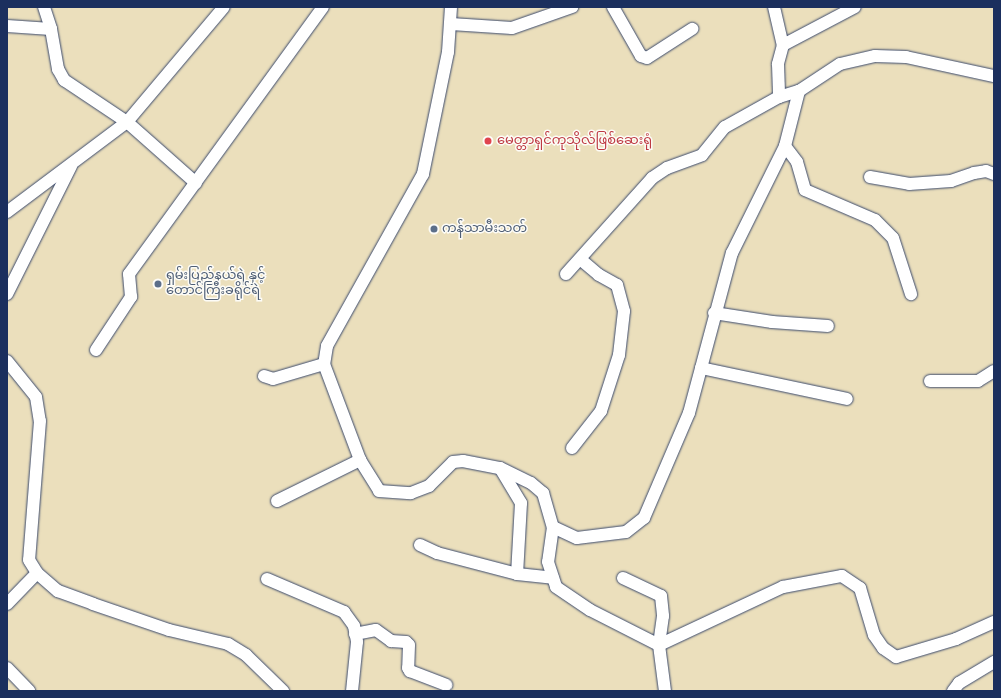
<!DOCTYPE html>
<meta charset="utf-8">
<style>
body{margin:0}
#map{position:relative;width:1001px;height:698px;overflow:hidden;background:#ebdfbc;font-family:Mynerve,"Noto Sans Myanmar",sans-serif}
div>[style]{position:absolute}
.roads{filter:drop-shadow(0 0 1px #3a496c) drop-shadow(0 0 1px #3a496c)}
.street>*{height:12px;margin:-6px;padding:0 6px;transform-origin:6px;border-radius:6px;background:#fff}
.dots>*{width:11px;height:11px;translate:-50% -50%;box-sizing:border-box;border:2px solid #fdfcf7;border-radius:50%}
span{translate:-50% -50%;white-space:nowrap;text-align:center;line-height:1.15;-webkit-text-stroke:3px #fdfcf7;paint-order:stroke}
.health-label{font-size:13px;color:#be3a42}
.left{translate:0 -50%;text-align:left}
.service-label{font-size:13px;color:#4e5e75}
.frame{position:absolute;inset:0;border:8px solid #1b2f5e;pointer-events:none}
</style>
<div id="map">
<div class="roads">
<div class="street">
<div style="left:44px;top:7px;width:23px;rotate:72deg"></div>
<div style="left:51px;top:29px;width:41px;rotate:80.1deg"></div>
<div style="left:58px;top:69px;width:13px;rotate:61deg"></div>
<div style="left:64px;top:80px;width:76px;rotate:33.7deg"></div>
<div style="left:127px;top:122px;width:92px;rotate:41.5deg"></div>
<div style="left:451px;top:7px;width:45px;rotate:93.8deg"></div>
<div style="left:448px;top:52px;width:125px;rotate:101.6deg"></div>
<div style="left:423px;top:174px;width:197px;rotate:119.2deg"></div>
<div style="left:327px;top:346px;width:18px;rotate:99deg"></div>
<div style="left:324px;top:364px;width:103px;rotate:69.4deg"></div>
<div style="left:360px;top:460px;width:36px;rotate:58deg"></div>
<div style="left:379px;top:491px;width:32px;rotate:4deg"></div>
<div style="left:411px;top:493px;width:19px;rotate:-21deg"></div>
<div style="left:429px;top:486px;width:34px;rotate:-45deg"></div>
<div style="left:453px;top:462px;width:10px;rotate:-6deg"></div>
<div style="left:463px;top:461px;width:38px;rotate:11deg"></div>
<div style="left:500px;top:468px;width:34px;rotate:26deg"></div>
<div style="left:531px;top:483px;width:16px;rotate:40deg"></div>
<div style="left:543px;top:493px;width:35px;rotate:74deg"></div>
<div style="left:553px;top:527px;width:35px;rotate:98deg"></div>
<div style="left:548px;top:562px;width:26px;rotate:72deg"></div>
<div style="left:556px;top:587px;width:41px;rotate:34.1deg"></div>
<div style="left:590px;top:610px;width:77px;rotate:26.9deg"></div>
<div style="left:659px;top:645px;width:46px;rotate:82.6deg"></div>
<div style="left:613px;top:7px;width:56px;rotate:60.3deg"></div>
<div style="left:641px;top:56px;width:6px;rotate:18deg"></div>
<div style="left:647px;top:58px;width:54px;rotate:-32.8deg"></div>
<div style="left:774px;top:7px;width:39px;rotate:77deg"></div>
<div style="left:783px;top:45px;width:20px;rotate:105deg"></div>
<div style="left:778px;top:64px;width:33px;rotate:88deg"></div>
<div style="left:451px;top:24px;width:61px;rotate:3.8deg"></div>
<div style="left:512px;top:28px;width:64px;rotate:-19.3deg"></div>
<div style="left:7px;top:26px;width:44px;rotate:3.9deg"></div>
<div style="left:783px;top:45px;width:81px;rotate:-27.8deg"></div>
<div style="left:785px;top:146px;width:20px;rotate:53deg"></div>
<div style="left:797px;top:162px;width:29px;rotate:74deg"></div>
<div style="left:805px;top:190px;width:76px;rotate:23.2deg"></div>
<div style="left:875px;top:220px;width:25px;rotate:45deg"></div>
<div style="left:893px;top:238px;width:59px;rotate:72.2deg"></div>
<div style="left:870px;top:177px;width:40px;rotate:10deg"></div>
<div style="left:909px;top:184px;width:42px;rotate:-4.1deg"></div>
<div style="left:951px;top:181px;width:24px;rotate:-19deg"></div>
<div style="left:974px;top:173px;width:12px;rotate:-9deg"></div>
<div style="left:986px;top:171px;width:9px;rotate:21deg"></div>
<div style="left:7px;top:212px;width:150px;rotate:-36.9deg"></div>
<div style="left:127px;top:122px;width:150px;rotate:-49.9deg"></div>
<div style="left:566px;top:274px;width:129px;rotate:-48.1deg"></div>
<div style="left:652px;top:178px;width:18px;rotate:-34deg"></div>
<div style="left:667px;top:168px;width:37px;rotate:-20deg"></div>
<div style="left:702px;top:155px;width:36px;rotate:-51deg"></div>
<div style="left:725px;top:127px;width:62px;rotate:-29.1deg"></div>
<div style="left:779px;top:97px;width:21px;rotate:-17deg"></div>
<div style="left:799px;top:91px;width:49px;rotate:-33.4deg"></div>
<div style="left:840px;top:64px;width:36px;rotate:-13deg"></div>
<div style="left:875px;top:56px;width:31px;rotate:2deg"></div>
<div style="left:906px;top:57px;width:90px;rotate:12.2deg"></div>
<div style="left:7px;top:294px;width:143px;rotate:-63.4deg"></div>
<div style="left:714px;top:313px;width:59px;rotate:8.8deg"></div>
<div style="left:772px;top:322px;width:56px;rotate:4.1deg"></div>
<div style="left:96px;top:350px;width:64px;rotate:-56.6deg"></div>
<div style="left:131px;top:297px;width:23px;rotate:-95deg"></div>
<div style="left:129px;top:274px;width:330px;rotate:-54deg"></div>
<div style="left:7px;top:361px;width:46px;rotate:51.1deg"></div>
<div style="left:36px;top:397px;width:24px;rotate:81deg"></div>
<div style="left:40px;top:421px;width:139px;rotate:94.5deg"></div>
<div style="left:29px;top:560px;width:15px;rotate:58deg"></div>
<div style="left:37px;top:573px;width:28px;rotate:41deg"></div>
<div style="left:58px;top:591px;width:37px;rotate:20deg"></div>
<div style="left:93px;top:604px;width:80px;rotate:18.9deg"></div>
<div style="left:169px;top:630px;width:61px;rotate:13.3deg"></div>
<div style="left:228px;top:644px;width:21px;rotate:31deg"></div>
<div style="left:246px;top:655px;width:52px;rotate:44.2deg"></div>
<div style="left:701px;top:368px;width:149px;rotate:12deg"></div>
<div style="left:264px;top:376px;width:9px;rotate:18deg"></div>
<div style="left:273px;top:379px;width:53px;rotate:-16.4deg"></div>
<div style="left:930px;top:381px;width:48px"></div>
<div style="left:978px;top:381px;width:19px;rotate:-32deg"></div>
<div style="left:572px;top:448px;width:47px;rotate:-51.9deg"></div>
<div style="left:601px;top:411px;width:59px;rotate:-72.2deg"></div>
<div style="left:619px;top:355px;width:44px;rotate:-83.5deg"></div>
<div style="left:624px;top:311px;width:27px;rotate:-105deg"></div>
<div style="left:617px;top:285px;width:21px;rotate:-151deg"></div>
<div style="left:599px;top:275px;width:23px;rotate:-140deg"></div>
<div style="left:500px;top:468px;width:41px;rotate:59deg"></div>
<div style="left:521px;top:503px;width:71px;rotate:93.2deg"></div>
<div style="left:277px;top:501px;width:93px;rotate:-26.3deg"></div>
<div style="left:553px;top:527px;width:26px;rotate:25deg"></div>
<div style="left:577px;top:538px;width:49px;rotate:-7deg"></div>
<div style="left:626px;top:532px;width:23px;rotate:-38deg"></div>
<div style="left:644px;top:518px;width:114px;rotate:-66.8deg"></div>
<div style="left:689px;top:413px;width:166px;rotate:-75deg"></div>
<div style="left:732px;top:253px;width:119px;rotate:-63.6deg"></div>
<div style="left:785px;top:146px;width:57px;rotate:-75.7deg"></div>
<div style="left:420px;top:545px;width:19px;rotate:25deg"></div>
<div style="left:437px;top:553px;width:83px;rotate:14.7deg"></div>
<div style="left:517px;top:574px;width:36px;rotate:6deg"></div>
<div style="left:623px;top:578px;width:42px;rotate:25.3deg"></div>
<div style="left:661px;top:596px;width:20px;rotate:84deg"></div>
<div style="left:663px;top:616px;width:29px;rotate:98deg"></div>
<div style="left:659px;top:645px;width:137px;rotate:-25.1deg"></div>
<div style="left:783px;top:587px;width:60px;rotate:-10.6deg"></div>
<div style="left:842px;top:576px;width:22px;rotate:34deg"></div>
<div style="left:860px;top:588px;width:49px;rotate:73.4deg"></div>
<div style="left:874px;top:635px;width:16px;rotate:55deg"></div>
<div style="left:883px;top:648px;width:16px;rotate:35deg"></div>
<div style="left:896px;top:657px;width:63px;rotate:-16.7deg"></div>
<div style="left:956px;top:639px;width:42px;rotate:-24.1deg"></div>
<div style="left:267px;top:579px;width:84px;rotate:23.2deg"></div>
<div style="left:344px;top:612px;width:17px;rotate:54deg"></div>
<div style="left:354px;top:626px;width:16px;rotate:79deg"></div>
<div style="left:357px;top:642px;width:49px;rotate:95.8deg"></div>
<div style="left:7px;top:604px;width:43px;rotate:-45.9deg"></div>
<div style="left:355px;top:634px;width:21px;rotate:-11deg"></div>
<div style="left:376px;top:630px;width:19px;rotate:36deg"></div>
<div style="left:391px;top:641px;width:15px;rotate:4deg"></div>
<div style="left:406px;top:642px;width:4px;rotate:45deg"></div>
<div style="left:409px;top:645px;width:23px;rotate:92deg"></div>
<div style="left:408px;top:668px;width:4px;rotate:56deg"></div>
<div style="left:410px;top:671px;width:39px;rotate:21deg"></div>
<div style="left:7px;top:668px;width:32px;rotate:46deg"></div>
<div style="left:953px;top:691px;width:10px;rotate:-53deg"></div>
<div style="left:959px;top:683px;width:41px;rotate:-31deg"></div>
</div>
</div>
<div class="dots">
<div style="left:488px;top:141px;background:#e0444e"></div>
<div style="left:434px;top:229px;background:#5c6f8a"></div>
<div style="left:158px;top:284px;background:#5c6f8a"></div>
</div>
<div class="health-label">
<span class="left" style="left:497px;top:141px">မေတ္တာရှင်ကုသိုလ်ဖြစ်ဆေးရုံ</span>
</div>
<div class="service-label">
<span class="left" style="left:442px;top:229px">ကန်သာမီးသတ်</span>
<span class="left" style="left:166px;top:284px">ရှမ်းပြည်နယ်ရဲ နှင့်<br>တောင်ကြီးခရိုင်ရဲ</span>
</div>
<div class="frame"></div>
</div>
